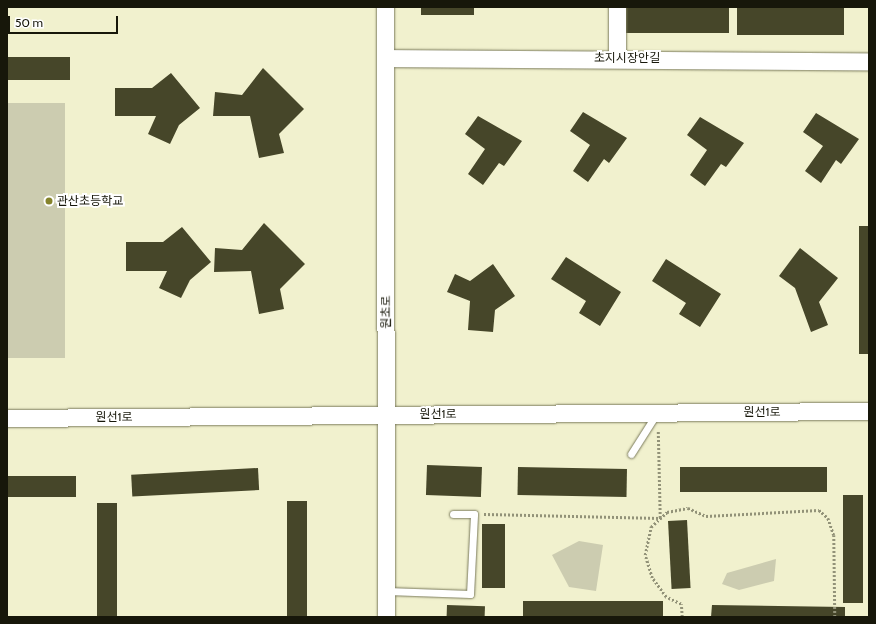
<!DOCTYPE html>
<meta charset="utf-8">
<style>
body{margin:0}
#map{position:relative;width:876px;height:624px;overflow:hidden;background:#f1f1ce;font-family:Cabin,"Noto Sans KR",sans-serif}
div>[style]{position:absolute}
.green>*{inset:0;background:#ccccb0;transform-origin:0 0}
.building>*{inset:0;background:#464629;transform-origin:0 0}
.path>*{height:2.5px;margin-top:-1.25px;transform-origin:0;background:repeating-linear-gradient(90deg,#929278 0 2px,transparent 0 4px)}
.roads{filter:drop-shadow(0 0 1px #7b7b5c) drop-shadow(0 0 1px #7b7b5c)}
.service>*{height:7px;margin:-3.5px;padding:0 3.5px;transform-origin:3.5px;border-radius:3.5px;background:#fff}
.tertiary>*{height:17px;margin:-8.5px;padding:0 8.5px;transform-origin:8.5px;border-radius:8.5px;background:#fff}
.dots>*{width:11px;height:11px;translate:-50% -50%;box-sizing:border-box;border:2px solid #fff;border-radius:50%}
span{translate:-50% -50%;white-space:nowrap;text-align:center;line-height:1.15;-webkit-text-stroke:4px #fff;paint-order:stroke}
.street-label{font-size:12px;color:#17170a}
.poi-label{font-size:12px;color:#17170a}
.left{translate:0 -50%;text-align:left}
.frame{position:absolute;inset:0;border:8px solid #17170a;pointer-events:none}
.scale{position:absolute;left:8px;top:16px;width:110px;height:18px;box-sizing:border-box;border:2px solid #17170a;border-top:0;padding-left:5px;font-size:12px;line-height:14px;white-space:nowrap;color:#17170a;-webkit-text-stroke:3px #fff;paint-order:stroke}
</style>
<div id="map">
<div class="green">
<div style="left:7px;top:103px;width:58px;height:255px"></div>
<div style="clip-path:polygon(579px 541px,603px 545px,596px 591px,569px 587px,552px 555px)"></div>
<div style="clip-path:polygon(776px 559px,774px 581px,739px 590px,722px 584px,727px 573px)"></div>
</div>
<div class="building">
<div style="left:421px;top:7px;width:53px;height:8px"></div>
<div style="left:622px;top:7px;width:107px;height:26px"></div>
<div style="left:737px;top:7px;width:107px;height:28px"></div>
<div style="left:7px;top:57px;width:63px;height:23px"></div>
<div style="clip-path:polygon(263px 68px,304px 109px,279px 134px,284px 153px,259px 158px,250px 116px,213px 116px,215px 92px,242px 95px)"></div>
<div style="clip-path:polygon(171px 73px,200px 108px,179px 125px,170px 144px,148px 134px,156px 116px,115px 116px,115px 88px,152px 88px)"></div>
<div style="clip-path:polygon(583px 112px,627px 138px,609px 163px,604px 159px,588px 182px,573px 171px,590px 145px,570px 131px)"></div>
<div style="clip-path:polygon(816px 113px,859px 139px,841px 164px,836px 160px,821px 183px,805px 171px,823px 146px,803px 132px)"></div>
<div style="clip-path:polygon(478px 116px,522px 141px,504px 166px,499px 163px,483px 185px,468px 174px,485px 149px,465px 134px)"></div>
<div style="clip-path:polygon(700px 117px,744px 143px,726px 167px,721px 164px,705px 186px,690px 175px,707px 150px,687px 135px)"></div>
<div style="clip-path:polygon(264px 223px,305px 264px,280px 289px,284px 309px,259px 314px,251px 271px,214px 272px,215px 248px,242px 250px)"></div>
<div style="left:859px;top:226px;width:10px;height:128px"></div>
<div style="clip-path:polygon(182px 227px,211px 262px,190px 280px,181px 298px,159px 288px,167px 271px,126px 271px,126px 242px,163px 242px)"></div>
<div style="clip-path:polygon(800px 248px,838px 278px,819px 302px,828px 325px,811px 332px,795px 288px,779px 276px)"></div>
<div style="clip-path:polygon(566px 257px,621px 292px,600px 326px,579px 313px,586px 301px,551px 279px)"></div>
<div style="clip-path:polygon(666px 259px,721px 294px,700px 327px,679px 314px,686px 303px,652px 281px)"></div>
<div style="clip-path:polygon(493px 264px,515px 296px,495px 310px,493px 332px,468px 330px,470px 301px,447px 292px,455px 274px,470px 281px)"></div>
<div style="left:427px;top:465px;width:55px;height:30px;rotate:2deg"></div>
<div style="left:518px;top:467px;width:109px;height:28px;rotate:1deg"></div>
<div style="left:680px;top:467px;width:147px;height:25px"></div>
<div style="left:258px;top:468px;width:22px;height:127px;rotate:87deg"></div>
<div style="left:76px;top:476px;width:21px;height:69px;rotate:90deg"></div>
<div style="left:843px;top:495px;width:20px;height:108px"></div>
<div style="left:307px;top:501px;width:116px;height:20px;rotate:90deg"></div>
<div style="left:97px;top:503px;width:20px;height:114px"></div>
<div style="left:687px;top:520px;width:68px;height:19px;rotate:87deg"></div>
<div style="left:482px;top:524px;width:23px;height:64px"></div>
<div style="left:523px;top:601px;width:140px;height:16px"></div>
<div style="left:447px;top:605px;width:38px;height:12px;rotate:2deg"></div>
<div style="clip-path:polygon(712px 605px,845px 607px,845px 617px,711px 617px)"></div>
</div>
<div class="path">
<div style="left:484px;top:514px;width:176px;rotate:1.3deg"></div>
<div style="left:660px;top:518px;width:87px;rotate:-91.3deg"></div>
<div style="left:682px;top:617px;width:13px;rotate:-94deg"></div>
<div style="left:681px;top:604px;width:17px;rotate:-155deg"></div>
<div style="left:666px;top:597px;width:24px;rotate:-126deg"></div>
<div style="left:652px;top:578px;width:24px;rotate:-107deg"></div>
<div style="left:645px;top:555px;width:29px;rotate:-78deg"></div>
<div style="left:651px;top:527px;width:22px;rotate:-43deg"></div>
<div style="left:667px;top:512px;width:21px;rotate:-11deg"></div>
<div style="left:688px;top:508px;width:20px;rotate:24deg"></div>
<div style="left:706px;top:516px;width:113px;rotate:-3deg"></div>
<div style="left:819px;top:510px;width:12px;rotate:42deg"></div>
<div style="left:828px;top:518px;width:18px;rotate:71deg"></div>
<div style="left:834px;top:535px;width:82px;rotate:89.3deg"></div>
</div>
<div class="roads">
<div class="service">
<div style="left:631px;top:454px;width:49px;rotate:-57.6deg"></div>
<div style="left:387px;top:591px;width:83px;rotate:2.1deg"></div>
<div style="left:470px;top:594px;width:80px;rotate:-87.1deg"></div>
<div style="left:474px;top:514px;width:21px;rotate:180deg"></div>
</div>
<div class="tertiary">
<div style="left:385px;top:7px;width:610px;rotate:89.91deg"></div>
<div style="left:385px;top:58px;width:484px;rotate:0.4deg"></div>
<div style="left:617px;top:58px;width:51px;rotate:-90deg"></div>
<div style="left:7px;top:418px;width:862px;rotate:-0.47deg"></div>
</div>
</div>
<div class="dots">
<div style="left:49px;top:201px;background:#85832c"></div>
</div>
<div class="street-label">
<span style="left:627px;top:58px">초지시장안길</span>
<span style="left:386px;top:312px;rotate:-90deg">원초로</span>
<span style="left:762px;top:412px">원선1로</span>
<span style="left:438px;top:414px">원선1로</span>
<span style="left:114px;top:417px">원선1로</span>
</div>
<div class="poi-label">
<span class="left" style="left:57px;top:201px">관산초등학교</span>
</div>
<div class="frame"></div>
<div class="scale">50 m</div>
</div>
